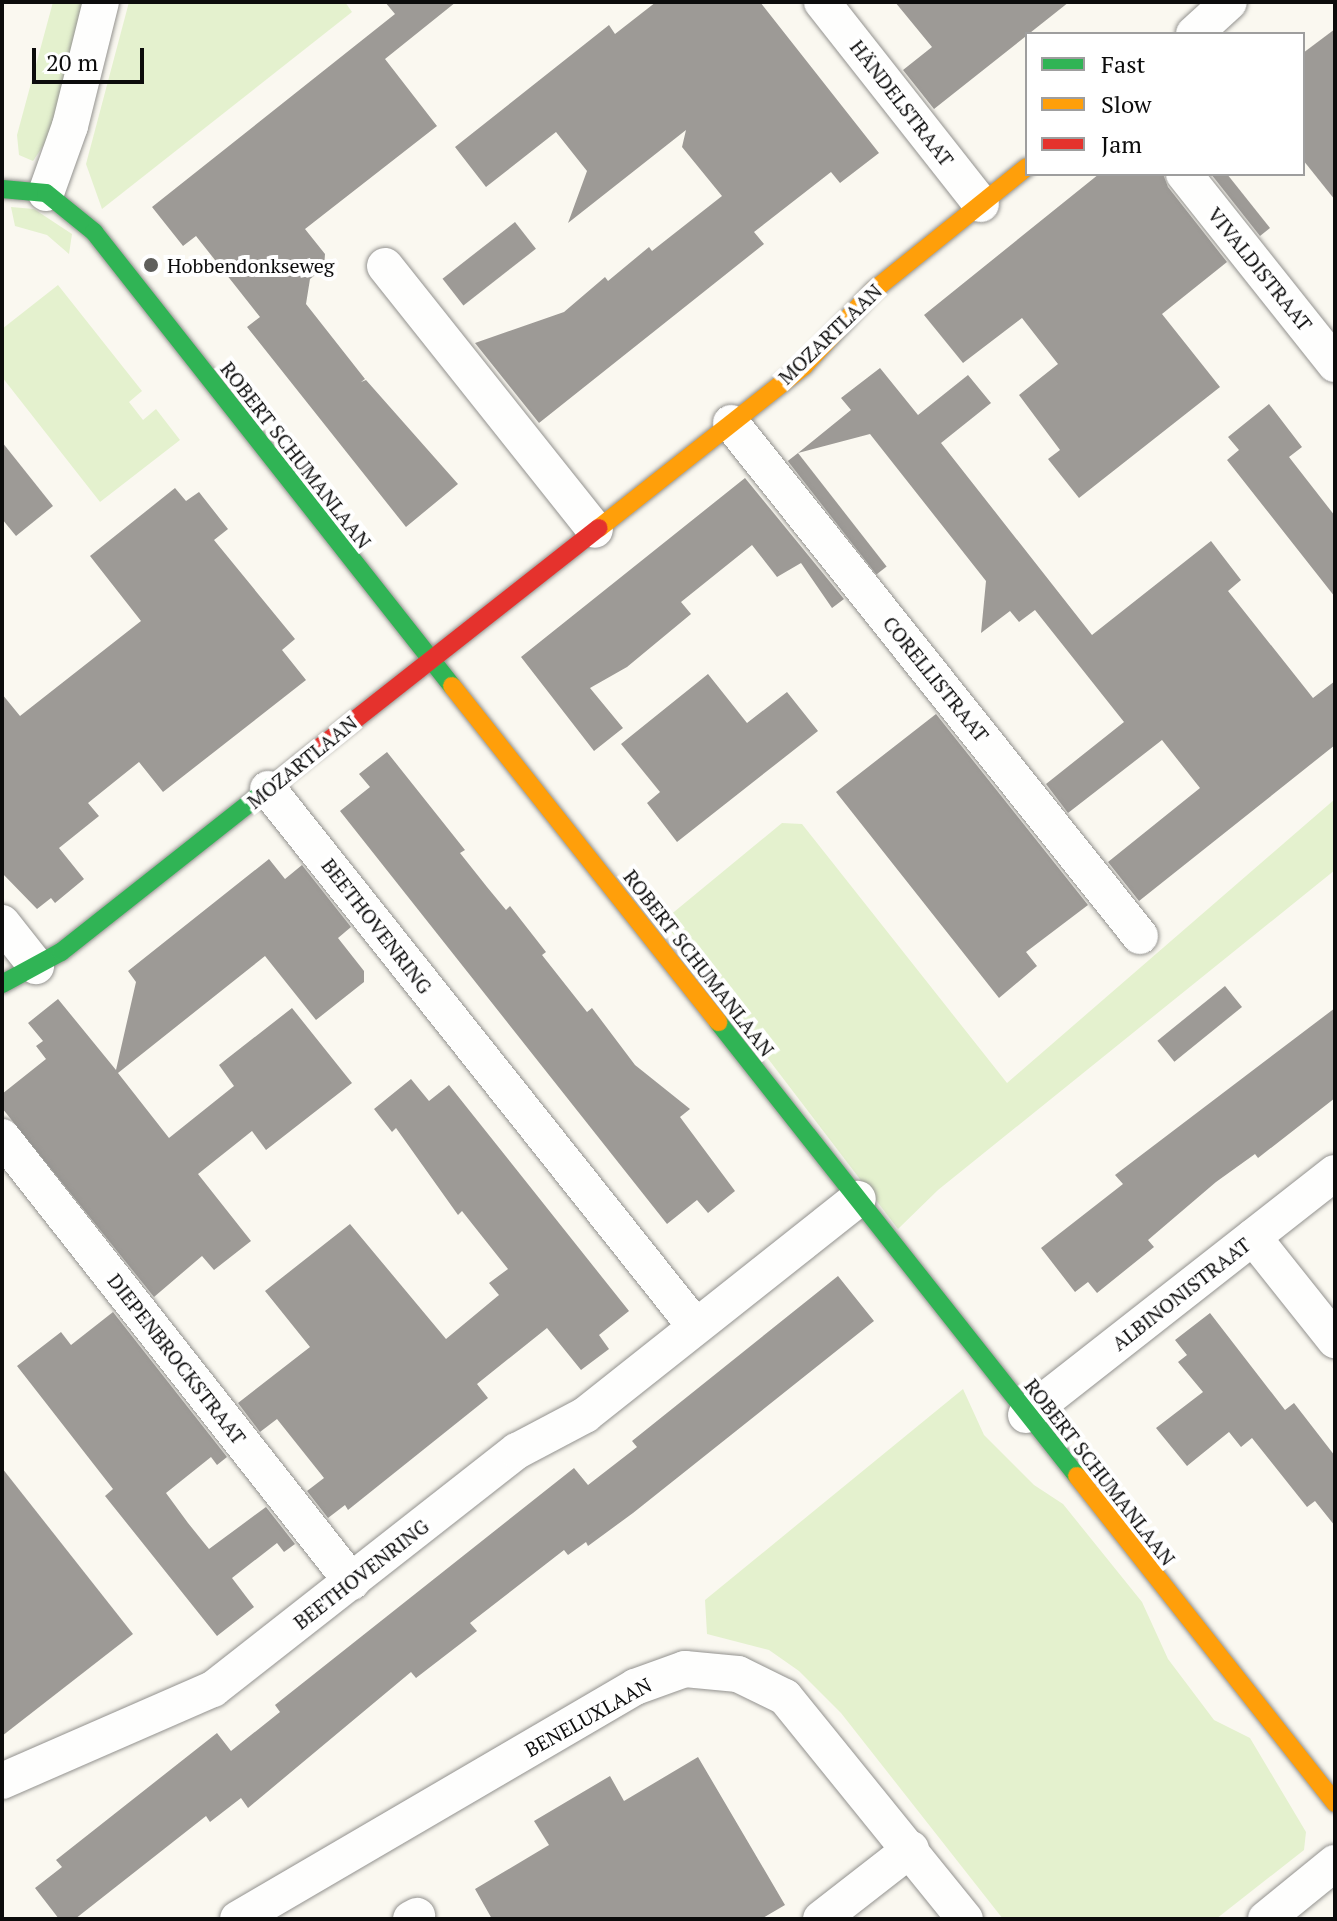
<!DOCTYPE html>
<meta charset="utf-8">
<style>
body{margin:0}
#map{position:relative;width:1337px;height:1921px;overflow:hidden;background:#faf8f0;font-family:"PT Serif",serif}
div>[style]{position:absolute}
.green>*{inset:0;background:#e4f1ce}
.building>*{inset:0;background:#9d9a96;transform-origin:0 0}
.roads{filter:drop-shadow(0 0 2px #93928f) drop-shadow(0 0 2px #93928f)}
.street>*{height:36px;margin:-18px;padding:0 18px;transform-origin:18px;border-radius:18px;background:#fefefd}
.fast>*{height:18px;margin:-9px;padding:0 9px;transform-origin:9px;border-radius:9px;background:#30b455}
.slow>*{height:18px;margin:-9px;padding:0 9px;transform-origin:9px;border-radius:9px;background:#ff9f0a}
.jam>*{height:18px;margin:-9px;padding:0 9px;transform-origin:9px;border-radius:9px;background:#e5322d}
.dots>*{width:22px;height:22px;translate:-50% -50%;box-sizing:border-box;border:4px solid #fff;border-radius:50%}
span{translate:-50% -50%;white-space:nowrap;text-align:center;line-height:1.15;-webkit-text-stroke:8px #fff;paint-order:stroke}
.street-label{font-size:20px;color:#0c0c0c}
.poi-label{font-size:20px;color:#0c0c0c}
.left{translate:0 -50%;text-align:left}
.frame{position:absolute;inset:0;border:4px solid #0c0c0c;pointer-events:none}
.legend{position:absolute;left:1025px;top:32px;width:280px;height:144px;box-sizing:border-box;background:#fff;border:2px solid #9e9e9e;margin:0;padding:10px 14px;list-style:none;font-size:24px;color:#0c0c0c}
.legend li{display:flex;align-items:center;gap:16px;height:40px}
.legend b{width:40px;border:2px solid #9e9e9e}
.scale{position:absolute;left:32px;top:48px;width:112px;height:36px;box-sizing:border-box;border:4px solid #0c0c0c;border-top:0;padding-left:10px;font-size:24px;line-height:28px;white-space:nowrap;color:#0c0c0c;-webkit-text-stroke:6px #fff;paint-order:stroke}
</style>
<div id="map">
<div class="green">
<div style="clip-path:polygon(53px 2px,86px 2px,52px 133px,33px 161px,19px 155px,17px 135px)"></div>
<div style="clip-path:polygon(129px 2px,345px 2px,352px 12px,102px 209px,86px 164px)"></div>
<div style="clip-path:polygon(11px 207px,34px 209px,72px 234px,69px 254px,47px 235px,15px 226px)"></div>
<div style="clip-path:polygon(58px 285px,142px 391px,129px 402px,143px 420px,156px 409px,180px 440px,100px 502px,2px 377px,2px 329px)"></div>
<div style="clip-path:polygon(1335px 799px,1335px 870px,938px 1190px,898px 1229px,663px 921px,782px 823px,802px 824px,1007px 1083px)"></div>
<div style="clip-path:polygon(963px 1389px,984px 1435px,1034px 1485px,1063px 1504px,1142px 1602px,1168px 1659px,1214px 1720px,1250px 1738px,1306px 1832px,1304px 1850px,1216px 1919px,1003px 1919px,841px 1713px,799px 1671px,769px 1650px,707px 1634px,705px 1600px)"></div>
</div>
<div class="building">
<div style="clip-path:polygon(385px 2px,456px 2px,385px 59px,437px 126px,305px 229px,325px 254px,324px 268px,310px 279px,306px 304px,365px 379px,361px 382px,366px 380px,458px 484px,406px 527px,247px 327px,260px 317px,196px 236px,183px 246px,152px 207px,395px 14px)"></div>
<div style="clip-path:polygon(656px 2px,760px 2px,879px 153px,840px 183px,831px 172px,754px 232px,764px 244px,539px 423px,475px 343px,564px 312px,605px 277px,608px 281px,649px 247px,652px 251px,722px 196px,682px 147px,686px 130px,568px 223px,587px 171px,556px 132px,486px 187px,455px 147px,609px 25px,615px 34px)"></div>
<div style="clip-path:polygon(895px 2px,1069px 2px,934px 109px,903px 70px,932px 47px)"></div>
<div style="clip-path:polygon(1335px 29px,1335px 200px,1303px 160px,1303px 53px)"></div>
<div style="clip-path:polygon(1099px 174px,1163px 174px,1168px 187px,1227px 262px,1162px 314px,1220px 387px,1079px 498px,1048px 459px,1060px 450px,1019px 395px,1058px 364px,1022px 318px,963px 363px,924px 315px)"></div>
<div style="clip-path:polygon(1211px 174px,1227px 174px,1270px 228px,1260px 236px)"></div>
<div style="left:515px;top:222px;width:34px;height:92px;rotate:52deg"></div>
<div style="clip-path:polygon(880px 368px,918px 415px,968px 375px,991px 403px,941px 443px,1092px 635px,1211px 541px,1241px 580px,1228px 591px,1313px 698px,1335px 681px,1335px 745px,1139px 901px,1108px 862px,1200px 788px,1162px 740px,1068px 813px,1046px 784px,1124px 722px,1035px 610px,1019px 622px,1010px 611px,981px 633px,986px 581px,870px 434px,798px 453px,851px 410px,841px 398px)"></div>
<div style="clip-path:polygon(1269px 404px,1302px 447px,1289px 457px,1335px 516px,1335px 597px,1227px 460px,1239px 450px,1228px 437px)"></div>
<div style="clip-path:polygon(2px 442px,53px 506px,16px 536px,2px 519px)"></div>
<div style="left:798px;top:453px;width:144px;height:13px;rotate:52deg"></div>
<div style="clip-path:polygon(745px 478px,844px 599px,832px 608px,801px 563px,777px 577px,752px 545px,681px 602px,691px 614px,627px 667px,590px 688px,623px 728px,594px 751px,521px 657px)"></div>
<div style="clip-path:polygon(175px 488px,186px 501px,199px 492px,228px 529px,214px 540px,295px 639px,282px 650px,306px 680px,163px 792px,139px 762px,88px 803px,99px 816px,59px 848px,84px 879px,55px 903px,51px 898px,37px 909px,2px 873px,2px 694px,20px 716px,141px 621px,90px 556px)"></div>
<div style="clip-path:polygon(708px 674px,747px 723px,787px 692px,818px 731px,677px 842px,647px 803px,660px 792px,621px 744px)"></div>
<div style="clip-path:polygon(936px 714px,1088px 905px,1026px 952px,1037px 966px,999px 998px,836px 792px)"></div>
<div style="clip-path:polygon(387px 752px,465px 850px,460px 853px,487px 887px,506px 910px,510px 906px,546px 952px,542px 955px,587px 1012px,592px 1008px,635px 1065px,690px 1109px,680px 1117px,735px 1191px,708px 1213px,697px 1200px,667px 1224px,340px 811px,370px 787px,359px 774px)"></div>
<div style="clip-path:polygon(269px 859px,285px 879px,302px 865px,351px 927px,338px 938px,364px 971px,364px 982px,316px 1020px,265px 956px,118px 1073px,169px 1138px,234px 1086px,219px 1065px,292px 1008px,352px 1083px,266px 1150px,252px 1131px,198px 1174px,251px 1241px,214px 1270px,202px 1256px,154px 1297px,2px 1108px,2px 1094px,46px 1059px,36px 1046px,43px 1041px,28px 1023px,58px 999px,116px 1070px,136px 982px,128px 971px)"></div>
<div style="left:1225px;top:986px;width:27px;height:87px;rotate:51deg"></div>
<div style="clip-path:polygon(1335px 1008px,1335px 1098px,1258px 1158px,1255px 1154px,1216px 1182px,1148px 1240px,1154px 1247px,1097px 1293px,1088px 1282px,1075px 1292px,1041px 1248px,1123px 1184px,1115px 1175px)"></div>
<div style="clip-path:polygon(411px 1079px,429px 1101px,449px 1085px,629px 1311px,599px 1335px,609px 1349px,581px 1370px,547px 1328px,477px 1384px,488px 1398px,348px 1510px,345px 1505px,328px 1518px,307px 1491px,324px 1478px,277px 1419px,260px 1432px,238px 1403px,310px 1347px,265px 1291px,350px 1224px,446px 1339px,499px 1295px,489px 1283px,508px 1269px,462px 1211px,458px 1215px,396px 1128px,392px 1132px,374px 1109px)"></div>
<div style="clip-path:polygon(838px 1276px,874px 1321px,633px 1513px,588px 1546px,586px 1542px,568px 1555px,564px 1550px,470px 1623px,477px 1631px,416px 1678px,411px 1672px,248px 1808px,241px 1798px,210px 1822px,206px 1816px,75px 1919px,59px 1919px,35px 1888px,62px 1867px,56px 1860px,217px 1733px,231px 1751px,280px 1712px,275px 1705px,574px 1468px,588px 1485px,637px 1447px,632px 1441px)"></div>
<div style="clip-path:polygon(113px 1312px,227px 1457px,217px 1465px,211px 1457px,166px 1493px,188px 1523px,209px 1549px,266px 1507px,295px 1544px,284px 1552px,277px 1543px,232px 1578px,254px 1607px,217px 1636px,105px 1496px,113px 1489px,17px 1366px,61px 1332px,71px 1345px)"></div>
<div style="clip-path:polygon(1210px 1313px,1285px 1410px,1294px 1403px,1335px 1456px,1335px 1526px,1315px 1501px,1307px 1507px,1252px 1438px,1241px 1447px,1229px 1432px,1187px 1466px,1156px 1428px,1203px 1392px,1178px 1362px,1187px 1355px,1175px 1340px)"></div>
<div style="clip-path:polygon(2px 1468px,133px 1634px,2px 1736px)"></div>
<div style="clip-path:polygon(698px 1757px,785px 1905px,761px 1919px,492px 1919px,475px 1889px,549px 1845px,534px 1821px,610px 1776px,624px 1801px)"></div>
</div>
<div class="roads">
<div class="street">
<div style="left:822px;top:2px;width:257px;rotate:51.8deg"></div>
<div style="left:1194px;top:34px;width:47px;rotate:-42.4deg"></div>
<div style="left:1184px;top:174px;width:243px;rotate:51.5deg"></div>
<div style="left:46px;top:193px;width:71px;rotate:-70.3deg"></div>
<div style="left:70px;top:126px;width:128px;rotate:-76deg"></div>
<div style="left:385px;top:266px;width:337px;rotate:51.5deg"></div>
<div style="left:731px;top:423px;width:656px;rotate:51.44deg"></div>
<div style="left:268px;top:789px;width:686px;rotate:51.51deg"></div>
<div style="left:2px;top:923px;width:55px;rotate:51.7deg"></div>
<div style="left:2px;top:1137px;width:566px;rotate:51.81deg"></div>
<div style="left:1253px;top:1237px;width:132px;rotate:51.5deg"></div>
<div style="left:1026px;top:1415px;width:392px;rotate:-38.1deg"></div>
<div style="left:2px;top:1781px;width:230px;rotate:-23.6deg"></div>
<div style="left:213px;top:1689px;width:386px;rotate:-38.1deg"></div>
<div style="left:517px;top:1451px;width:77px;rotate:-27.9deg"></div>
<div style="left:585px;top:1415px;width:348px;rotate:-38.4deg"></div>
<div style="left:238px;top:1919px;width:460px;rotate:-30.3deg"></div>
<div style="left:635px;top:1687px;width:53px;rotate:-19.8deg"></div>
<div style="left:685px;top:1669px;width:53px;rotate:5.4deg"></div>
<div style="left:738px;top:1674px;width:52px;rotate:26.1deg"></div>
<div style="left:785px;top:1697px;width:286px;rotate:51deg"></div>
<div style="left:411px;top:1919px;width:7px;rotate:-27deg"></div>
<div style="left:821px;top:1919px;width:114px;rotate:-37.9deg"></div>
<div style="left:1266px;top:1919px;width:89px;rotate:-39.1deg"></div>
</div>
<div class="fast">
<div style="left:2px;top:189px;width:44px;rotate:5.2deg"></div>
<div style="left:46px;top:193px;width:62px;rotate:39.1deg"></div>
<div style="left:94px;top:232px;width:578px;rotate:51.74deg"></div>
<div style="left:2px;top:984px;width:67px;rotate:-28.5deg"></div>
<div style="left:61px;top:952px;width:305px;rotate:-38.3deg"></div>
<div style="left:718px;top:1022px;width:579px;rotate:51.66deg"></div>
</div>
<div class="slow">
<div style="left:599px;top:528px;width:261px;rotate:-38.3deg"></div>
<div style="left:804px;top:366px;width:103px;rotate:-47.4deg"></div>
<div style="left:874px;top:290px;width:196px;rotate:-38.8deg"></div>
<div style="left:452px;top:686px;width:429px;rotate:51.6deg"></div>
<div style="left:1077px;top:1476px;width:417px;rotate:51.7deg"></div>
</div>
<div class="jam">
<div style="left:300px;top:763px;width:380px;rotate:-38.2deg"></div>
</div>
</div>
<div class="dots">
<div style="left:151px;top:265px;background:#5f5f5c"></div>
</div>
<div class="street-label">
<span style="left:902px;top:103px;rotate:52deg">HÄNDELSTRAAT</span>
<span style="left:1260px;top:269px;rotate:51deg">VIVALDISTRAAT</span>
<span style="left:830px;top:334px;rotate:-44deg">MOZARTLAAN</span>
<span style="left:296px;top:455px;rotate:52deg">ROBERT SCHUMANLAAN</span>
<span style="left:936px;top:679px;rotate:51deg">CORELLISTRAAT</span>
<span style="left:302px;top:762px;rotate:-39deg">MOZARTLAAN</span>
<span style="left:377px;top:926px;rotate:52deg">BEETHOVENRING</span>
<span style="left:699px;top:963px;rotate:52deg">ROBERT SCHUMANLAAN</span>
<span style="left:1181px;top:1294px;rotate:-38deg">ALBINONISTRAAT</span>
<span style="left:177px;top:1359px;rotate:52deg">DIEPENBROCKSTRAAT</span>
<span style="left:1100px;top:1472px;rotate:52deg">ROBERT SCHUMANLAAN</span>
<span style="left:361px;top:1574px;rotate:-38deg">BEETHOVENRING</span>
<span style="left:588px;top:1717px;rotate:-29deg">BENELUXLAAN</span>
</div>
<div class="poi-label">
<span class="left" style="left:167px;top:265px">Hobbendonkseweg</span>
</div>
<div class="frame"></div>
<ul class="legend">
<li><b style="height:10px;background:#30b455"></b>Fast</li>
<li><b style="height:10px;background:#ff9f0a"></b>Slow</li>
<li><b style="height:10px;background:#e5322d"></b>Jam</li>
</ul>
<div class="scale">20 m</div>
</div>
